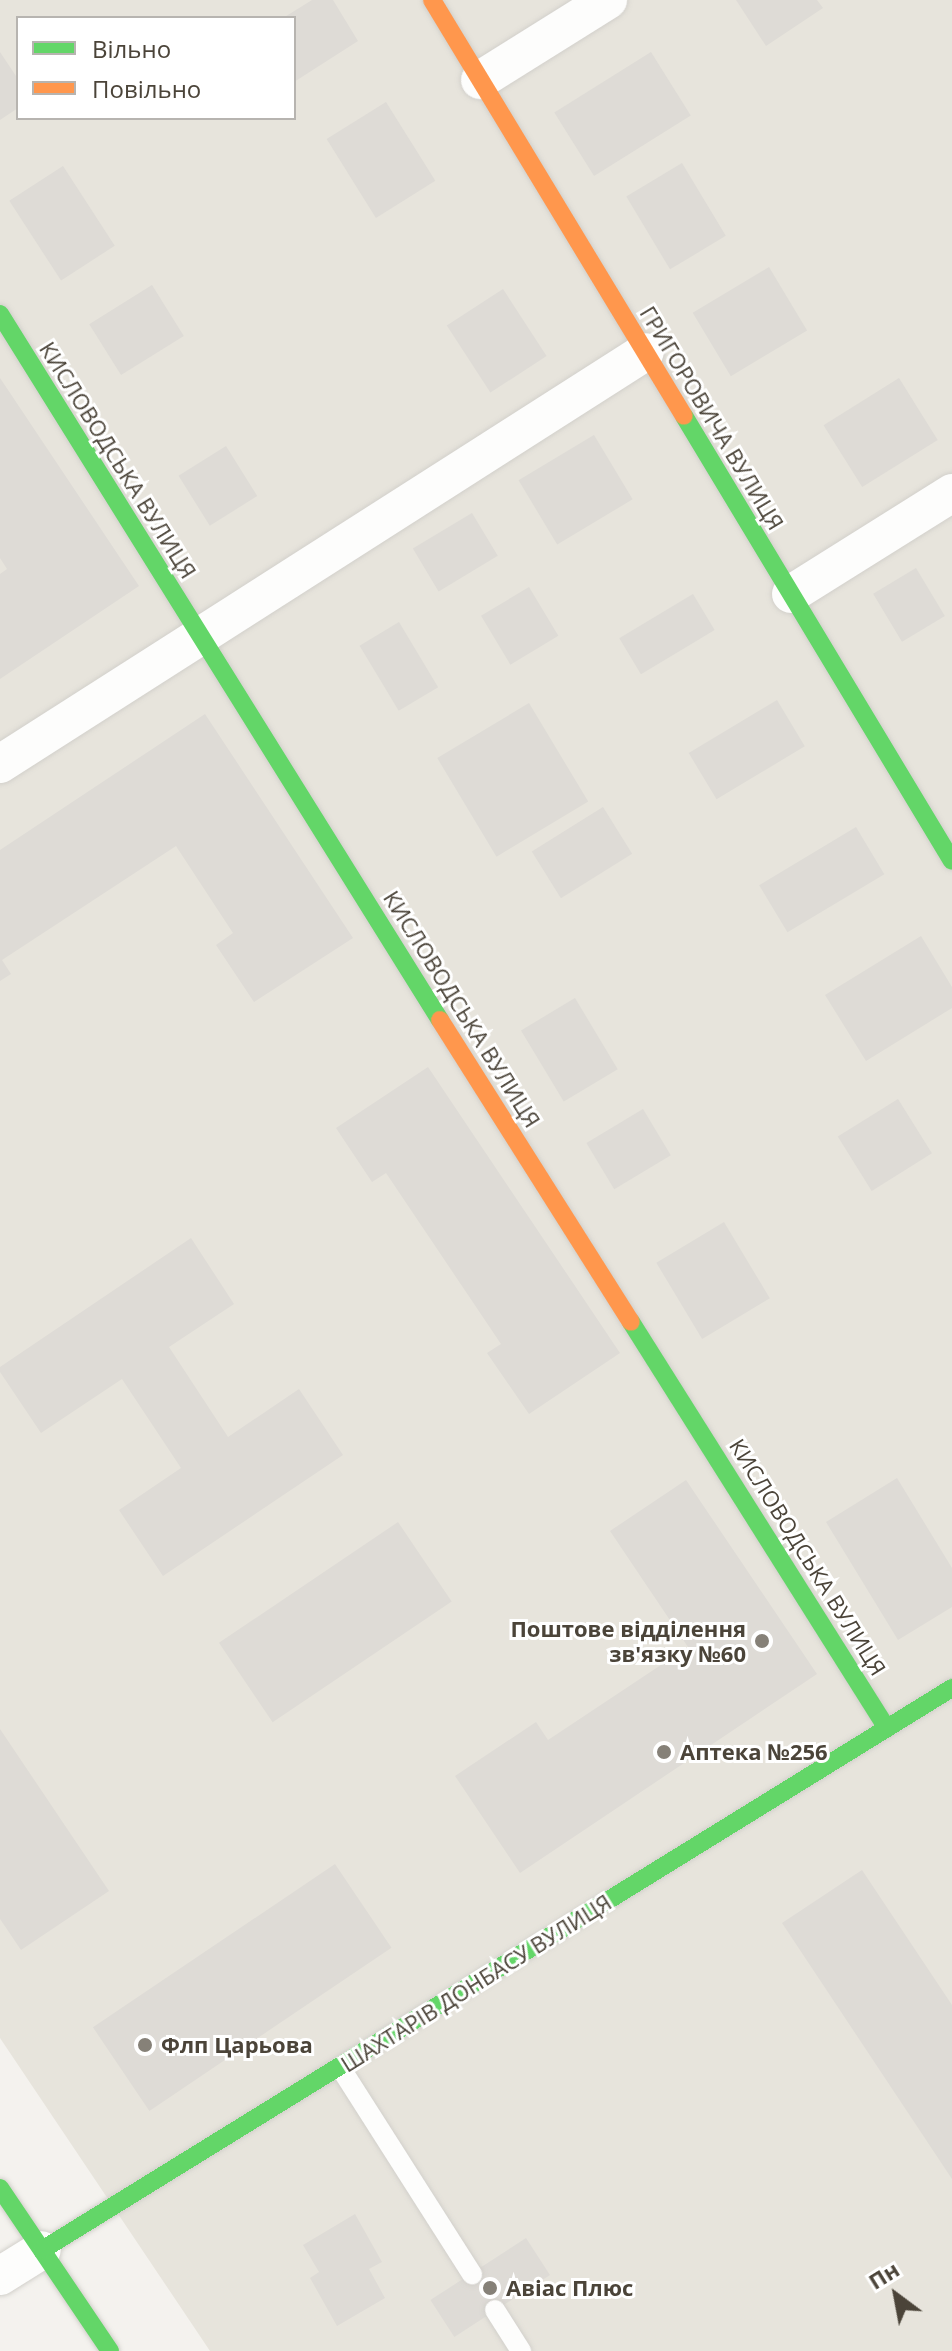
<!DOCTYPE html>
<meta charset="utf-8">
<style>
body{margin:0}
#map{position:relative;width:952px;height:2351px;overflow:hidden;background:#f4f2ee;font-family:"Open Sans",sans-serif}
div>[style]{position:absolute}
.residential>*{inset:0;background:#e7e4dc}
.building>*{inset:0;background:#dedbd6;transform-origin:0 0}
.roads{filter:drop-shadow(0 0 2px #d2d0cb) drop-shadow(0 0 2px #d2d0cb)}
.lane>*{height:20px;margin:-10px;padding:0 10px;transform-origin:10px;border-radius:10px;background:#fdfdfc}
.street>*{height:38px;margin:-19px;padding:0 19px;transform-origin:19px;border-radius:19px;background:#fdfdfc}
.fast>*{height:18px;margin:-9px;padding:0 9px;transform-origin:9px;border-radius:9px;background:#63d668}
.slow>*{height:18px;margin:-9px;padding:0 9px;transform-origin:9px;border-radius:9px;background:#ff974d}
.dots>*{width:22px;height:22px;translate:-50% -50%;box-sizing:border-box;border:4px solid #fff;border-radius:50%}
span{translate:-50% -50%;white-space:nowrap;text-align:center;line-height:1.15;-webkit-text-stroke:6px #fff;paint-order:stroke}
.street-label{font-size:22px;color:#4b4439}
.poi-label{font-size:22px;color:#4b4439;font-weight:700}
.right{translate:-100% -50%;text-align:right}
.left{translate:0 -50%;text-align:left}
.legend{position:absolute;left:16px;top:16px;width:280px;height:104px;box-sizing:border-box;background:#fff;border:2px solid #b7b4b0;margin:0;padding:10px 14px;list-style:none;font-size:24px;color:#4b4439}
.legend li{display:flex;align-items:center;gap:16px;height:40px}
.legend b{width:40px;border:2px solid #b7b4b0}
.north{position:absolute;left:856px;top:2255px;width:80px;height:80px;-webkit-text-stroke:6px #fff;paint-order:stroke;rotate:328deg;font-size:22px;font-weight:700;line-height:32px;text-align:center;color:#4b4439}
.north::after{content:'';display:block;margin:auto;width:28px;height:36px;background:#4b4439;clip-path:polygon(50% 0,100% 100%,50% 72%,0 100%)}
</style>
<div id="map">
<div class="residential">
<div style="clip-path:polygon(evenodd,0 0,952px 0,952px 2351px,210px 2351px,0 2038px,0 0,18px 18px,294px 18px,294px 118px,18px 118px,18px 18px)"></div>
</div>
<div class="building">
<div style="clip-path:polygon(312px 0,333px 0,358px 41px,294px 82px,294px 18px,283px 18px)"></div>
<div style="clip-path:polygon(736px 0,817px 0,823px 8px,766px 46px)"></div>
<div style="clip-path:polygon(0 52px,18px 79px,18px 108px,0 120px)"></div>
<div style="left:651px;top:52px;width:75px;height:114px;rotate:58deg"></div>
<div style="left:386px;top:102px;width:93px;height:70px;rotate:58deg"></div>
<div style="left:682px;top:163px;width:85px;height:65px;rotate:59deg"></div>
<div style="left:63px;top:166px;width:95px;height:64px;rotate:57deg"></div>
<div style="left:769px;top:267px;width:74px;height:89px;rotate:59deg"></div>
<div style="left:152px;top:285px;width:60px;height:74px;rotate:58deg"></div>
<div style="left:503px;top:289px;width:80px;height:67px;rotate:57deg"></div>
<div style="clip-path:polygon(0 378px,139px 586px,0 679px,0 574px,7px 569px,0 558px)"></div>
<div style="left:899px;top:378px;width:73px;height:89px;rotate:58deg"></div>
<div style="left:594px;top:435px;width:75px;height:88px;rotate:59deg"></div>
<div style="left:226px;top:446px;width:59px;height:56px;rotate:58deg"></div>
<div style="left:472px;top:513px;width:50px;height:69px;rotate:59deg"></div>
<div style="left:916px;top:568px;width:56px;height:50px;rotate:59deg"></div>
<div style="left:529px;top:587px;width:57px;height:56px;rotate:59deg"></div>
<div style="left:693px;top:594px;width:42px;height:86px;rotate:59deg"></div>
<div style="left:399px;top:622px;width:76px;height:46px;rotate:59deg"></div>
<div style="left:777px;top:700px;width:54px;height:103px;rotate:59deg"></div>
<div style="left:529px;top:703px;width:115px;height:107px;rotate:59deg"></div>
<div style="clip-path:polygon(205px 714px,353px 938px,254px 1002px,216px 945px,233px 933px,176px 846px,2px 960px,11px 974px,0 981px,0 850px)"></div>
<div style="left:603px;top:807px;width:55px;height:84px;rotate:58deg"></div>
<div style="left:856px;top:827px;width:55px;height:113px;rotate:59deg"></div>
<div style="clip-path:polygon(921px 936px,952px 987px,952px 1008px,866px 1061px,825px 995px)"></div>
<div style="left:575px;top:998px;width:83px;height:63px;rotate:59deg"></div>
<div style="clip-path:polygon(428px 1067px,620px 1353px,529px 1414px,487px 1353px,501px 1344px,386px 1173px,372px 1182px,336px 1128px)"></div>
<div style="left:898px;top:1099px;width:64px;height:71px;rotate:58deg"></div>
<div style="left:643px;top:1109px;width:54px;height:66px;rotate:59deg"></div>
<div style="left:724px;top:1222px;width:89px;height:79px;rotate:59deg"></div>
<div style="clip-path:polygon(191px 1238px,234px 1304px,169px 1347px,228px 1437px,299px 1389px,343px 1455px,163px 1576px,119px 1510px,181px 1468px,122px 1379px,41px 1433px,0 1372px,0 1367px)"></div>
<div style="clip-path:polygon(897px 1478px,952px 1568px,952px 1607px,898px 1640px,826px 1522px)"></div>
<div style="clip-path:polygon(686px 1480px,817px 1674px,520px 1873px,455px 1776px,536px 1722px,548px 1740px,688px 1647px,610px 1531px)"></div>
<div style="left:398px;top:1522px;width:96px;height:216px;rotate:56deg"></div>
<div style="clip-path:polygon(0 1729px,109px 1891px,21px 1950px,0 1919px)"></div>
<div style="left:335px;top:1864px;width:101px;height:292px;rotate:56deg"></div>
<div style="clip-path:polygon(862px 1870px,952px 2005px,952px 2179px,782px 1923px)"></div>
<div style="clip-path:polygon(355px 2214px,382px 2262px,369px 2269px,385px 2298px,337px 2326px,310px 2278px,319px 2272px,303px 2245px)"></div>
<div style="left:526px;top:2238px;width:44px;height:114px;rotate:57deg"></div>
</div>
<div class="roads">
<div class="lane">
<div style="left:340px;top:2067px;width:246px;rotate:57.5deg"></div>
<div style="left:495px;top:2310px;width:49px;rotate:57.6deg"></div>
</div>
<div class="street">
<div style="left:480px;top:80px;width:151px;rotate:-32deg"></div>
<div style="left:791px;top:594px;width:190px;rotate:-32.1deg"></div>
<div style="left:0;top:764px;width:765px;rotate:-32.57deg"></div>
<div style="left:0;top:2276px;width:49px;rotate:-31.8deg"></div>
</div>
<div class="fast">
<div style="left:0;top:314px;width:832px;rotate:58.07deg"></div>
<div style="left:684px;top:416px;width:519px;rotate:58.94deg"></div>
<div style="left:631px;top:1322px;width:480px;rotate:57.8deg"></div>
<div style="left:0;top:2188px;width:197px;rotate:56deg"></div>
<div style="left:42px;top:2250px;width:1070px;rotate:-31.7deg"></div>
</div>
<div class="slow">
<div style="left:432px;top:0;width:486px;rotate:58.8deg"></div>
<div style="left:440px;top:1020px;width:357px;rotate:57.7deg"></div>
</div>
</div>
<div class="dots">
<div style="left:762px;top:1641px;background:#868178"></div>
<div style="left:664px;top:1752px;background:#868178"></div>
<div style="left:145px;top:2045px;background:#868178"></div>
<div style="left:490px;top:2288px;background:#868178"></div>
</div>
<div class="street-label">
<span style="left:712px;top:418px;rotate:59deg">ГРИГОРОВИЧА ВУЛИЦЯ</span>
<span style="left:118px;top:460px;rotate:58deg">КИСЛОВОДСЬКА ВУЛИЦЯ</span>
<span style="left:462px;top:1009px;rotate:58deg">КИСЛОВОДСЬКА ВУЛИЦЯ</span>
<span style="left:808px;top:1557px;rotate:58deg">КИСЛОВОДСЬКА ВУЛИЦЯ</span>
<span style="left:476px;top:1983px;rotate:-32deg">ШАХТАРІВ ДОНБАСУ ВУЛИЦЯ</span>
</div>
<div class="poi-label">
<span class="right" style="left:746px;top:1641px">Поштове відділення<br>зв'язку №60</span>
<span class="left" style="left:680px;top:1752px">Аптека №256</span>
<span class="left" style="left:161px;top:2045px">Флп Царьова</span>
<span class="left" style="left:506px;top:2288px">Авіас Плюс</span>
</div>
<ul class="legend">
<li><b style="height:10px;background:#63d668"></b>Вільно</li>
<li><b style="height:10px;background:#ff974d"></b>Повільно</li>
</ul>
<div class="north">Пн</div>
</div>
